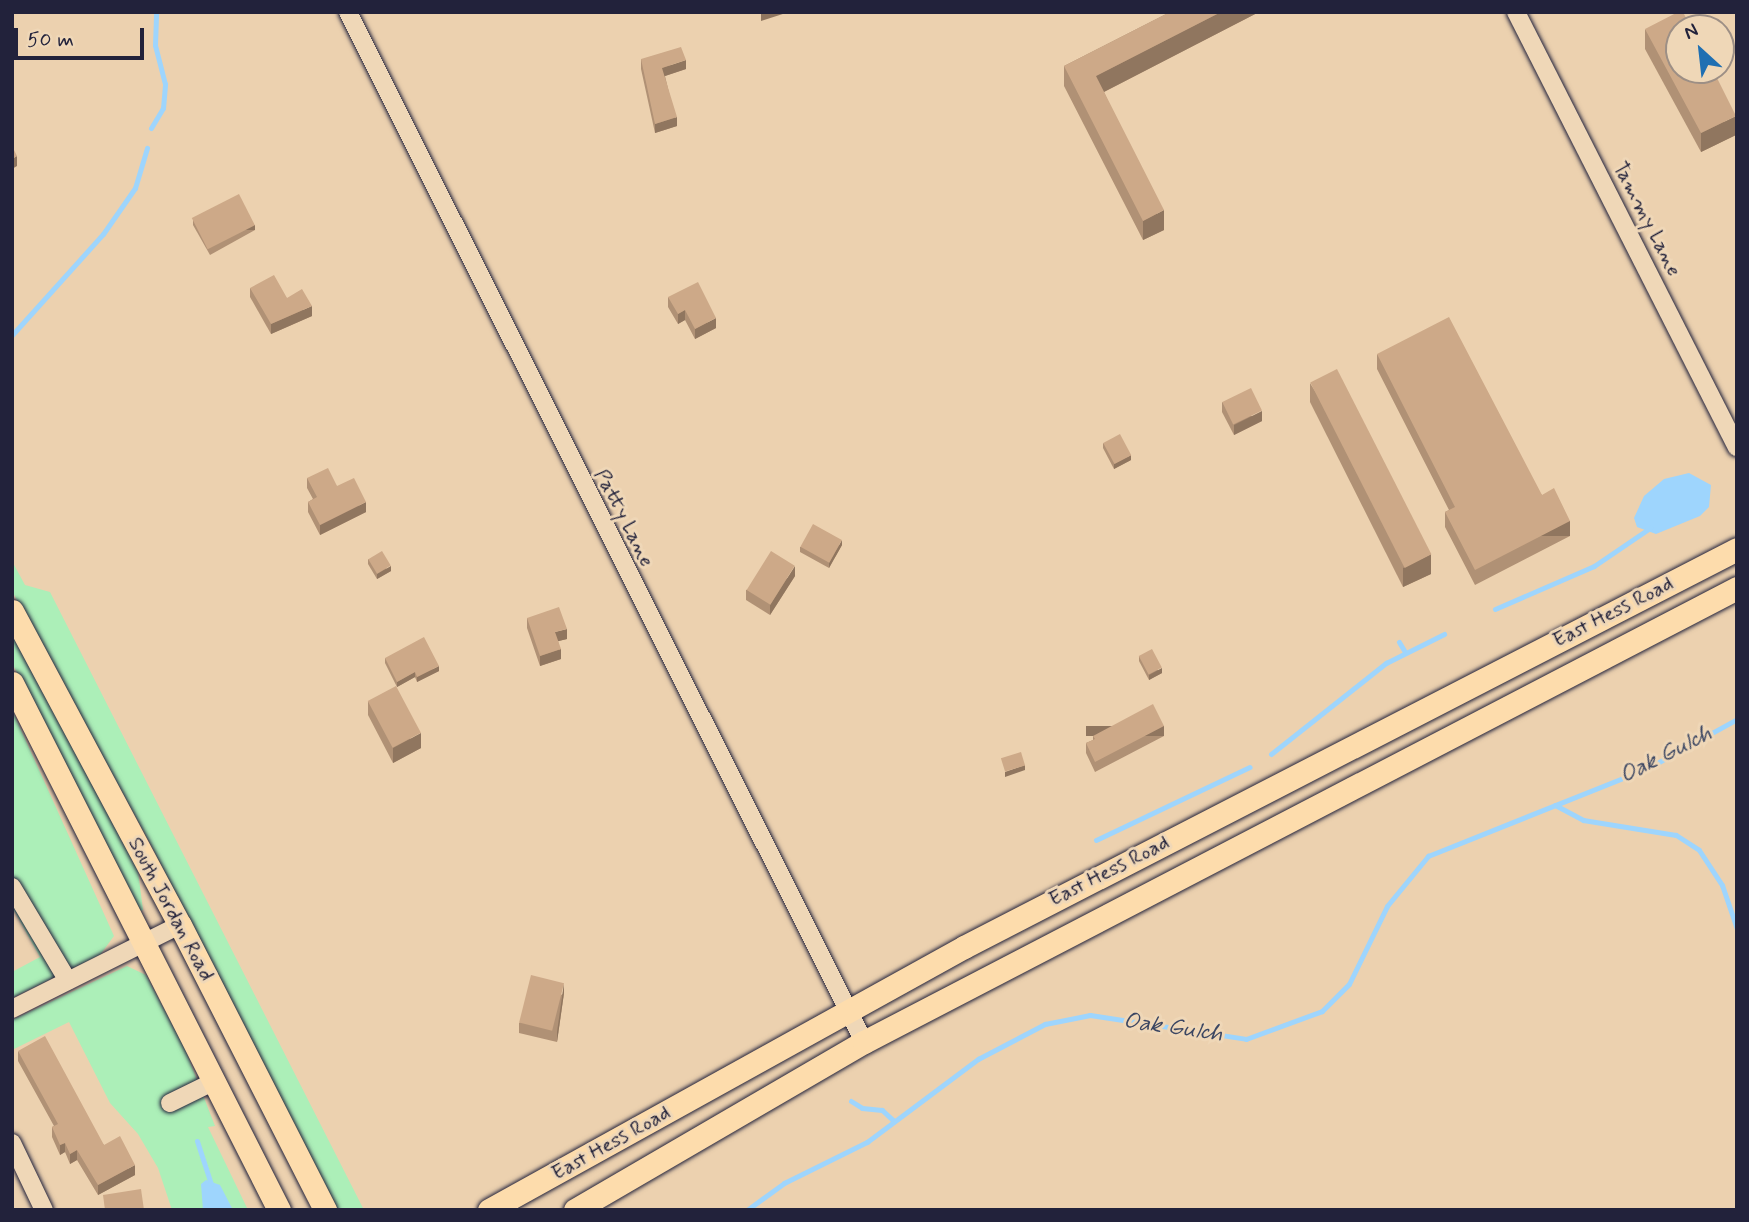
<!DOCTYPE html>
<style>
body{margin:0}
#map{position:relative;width:1749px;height:1222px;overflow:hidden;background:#ecd1af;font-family:Mynerve,sans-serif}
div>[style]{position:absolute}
.green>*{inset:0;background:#acefb8}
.water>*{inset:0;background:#9ed5fd}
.stream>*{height:5px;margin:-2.5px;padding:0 2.5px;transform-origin:2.5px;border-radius:2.5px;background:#9ed5fd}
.roads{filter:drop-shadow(0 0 2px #22223b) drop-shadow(0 0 2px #22223b)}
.minor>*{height:18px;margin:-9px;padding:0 9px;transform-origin:9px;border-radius:9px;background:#efd7b7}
.major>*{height:23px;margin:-11.5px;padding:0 11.5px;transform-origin:11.5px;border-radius:11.5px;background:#fddcac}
.wall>*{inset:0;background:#b09175}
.shaded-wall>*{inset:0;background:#90765f;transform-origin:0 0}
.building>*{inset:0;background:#cda988;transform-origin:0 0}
span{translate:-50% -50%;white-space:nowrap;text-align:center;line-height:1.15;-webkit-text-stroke:6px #efd7b7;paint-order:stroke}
.street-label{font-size:21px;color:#22223b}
.water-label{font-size:23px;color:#3b4662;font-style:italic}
.frame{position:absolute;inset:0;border:14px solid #22223b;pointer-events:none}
.north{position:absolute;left:1665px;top:14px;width:70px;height:70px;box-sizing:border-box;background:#efd7b7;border:2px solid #9d8f85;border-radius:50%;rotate:333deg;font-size:19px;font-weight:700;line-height:28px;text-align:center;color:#22223b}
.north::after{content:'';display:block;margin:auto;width:24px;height:32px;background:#1f6fb2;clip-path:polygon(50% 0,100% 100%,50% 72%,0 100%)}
.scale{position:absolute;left:14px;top:28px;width:130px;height:32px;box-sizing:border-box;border:4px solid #22223b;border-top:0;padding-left:9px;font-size:21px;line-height:24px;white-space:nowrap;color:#22223b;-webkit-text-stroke:5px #efd7b7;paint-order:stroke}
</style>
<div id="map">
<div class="green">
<div style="clip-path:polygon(12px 561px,25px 585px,50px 592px,364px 1210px,337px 1210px,150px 843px,12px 591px)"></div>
<div style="clip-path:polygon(12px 633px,137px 864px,143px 910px,138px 912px,12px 663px)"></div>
<div style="clip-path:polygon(12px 710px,114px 936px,100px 955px,12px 998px,12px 972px,40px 957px,12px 907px)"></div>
<div style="clip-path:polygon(127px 966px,146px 975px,185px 1049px,215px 1126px,208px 1127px,248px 1210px,172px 1210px,158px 1168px,138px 1134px,110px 1103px,69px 1022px,12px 1050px,12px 1020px)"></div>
</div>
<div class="water">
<div style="clip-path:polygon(1689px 473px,1711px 485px,1709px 507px,1700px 516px,1656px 534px,1637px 527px,1634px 518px,1644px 496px,1664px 479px)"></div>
<div style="clip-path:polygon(206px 1180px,220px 1185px,233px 1210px,203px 1210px,201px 1184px)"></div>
</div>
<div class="stream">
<div style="left:151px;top:128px;width:23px;rotate:-59deg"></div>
<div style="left:163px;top:108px;width:24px;rotate:-85deg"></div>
<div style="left:165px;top:84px;width:40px;rotate:-104.4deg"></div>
<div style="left:155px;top:45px;width:33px;rotate:-88deg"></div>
<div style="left:12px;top:335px;width:136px;rotate:-48deg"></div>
<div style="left:103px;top:234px;width:56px;rotate:-55.2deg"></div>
<div style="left:135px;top:188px;width:42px;rotate:-73.3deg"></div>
<div style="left:1495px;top:609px;width:108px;rotate:-23.5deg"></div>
<div style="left:1594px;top:566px;width:68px;rotate:-34.2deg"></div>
<div style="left:1399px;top:642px;width:12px;rotate:59deg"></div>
<div style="left:1271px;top:754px;width:147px;rotate:-38.4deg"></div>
<div style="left:1386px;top:663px;width:65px;rotate:-26.6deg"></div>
<div style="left:1555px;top:805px;width:32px;rotate:28deg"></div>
<div style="left:1583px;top:820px;width:94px;rotate:9.2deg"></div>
<div style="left:1676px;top:835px;width:27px;rotate:33deg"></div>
<div style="left:1699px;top:850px;width:42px;rotate:56.7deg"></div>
<div style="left:1722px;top:885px;width:46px;rotate:71.2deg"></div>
<div style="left:1096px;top:840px;width:170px;rotate:-25.4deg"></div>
<div style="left:851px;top:1101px;width:13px;rotate:32deg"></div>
<div style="left:862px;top:1108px;width:20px;rotate:6deg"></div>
<div style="left:882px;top:1110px;width:16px;rotate:43deg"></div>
<div style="left:197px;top:1141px;width:45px;rotate:72deg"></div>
<div style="left:747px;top:1210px;width:46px;rotate:-36.1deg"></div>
<div style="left:784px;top:1183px;width:93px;rotate:-26.3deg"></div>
<div style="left:867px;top:1142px;width:139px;rotate:-36.8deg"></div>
<div style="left:978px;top:1059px;width:76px;rotate:-27.6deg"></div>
<div style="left:1045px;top:1024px;width:46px;rotate:-11.3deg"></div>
<div style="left:1090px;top:1015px;width:158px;rotate:8.7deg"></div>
<div style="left:1246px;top:1039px;width:81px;rotate:-20.2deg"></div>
<div style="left:1322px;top:1011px;width:38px;rotate:-45deg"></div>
<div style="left:1349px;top:984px;width:87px;rotate:-64deg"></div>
<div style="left:1387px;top:906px;width:65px;rotate:-50.6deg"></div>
<div style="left:1428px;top:856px;width:237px;rotate:-21.8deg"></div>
<div style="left:1648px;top:768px;width:102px;rotate:-28.8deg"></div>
</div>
<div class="roads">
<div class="minor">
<div style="left:348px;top:12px;width:1152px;rotate:63.39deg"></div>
<div style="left:1516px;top:12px;width:488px;rotate:63.1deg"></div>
<div style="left:12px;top:887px;width:109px;rotate:59.2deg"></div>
<div style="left:12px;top:1009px;width:188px;rotate:-26.6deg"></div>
<div style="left:170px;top:1103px;width:50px;rotate:-26.1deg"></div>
<div style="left:12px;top:1143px;width:74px;rotate:64.5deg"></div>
</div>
<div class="major">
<div style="left:12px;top:611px;width:356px;rotate:61.9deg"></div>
<div style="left:180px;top:925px;width:320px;rotate:63deg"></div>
<div style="left:12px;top:683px;width:591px;rotate:63.13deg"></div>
<div style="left:489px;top:1210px;width:543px;rotate:-28.97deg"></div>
<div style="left:964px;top:947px;width:869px;rotate:-27.24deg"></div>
<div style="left:575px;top:1210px;width:334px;rotate:-30.2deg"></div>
<div style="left:864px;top:1042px;width:984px;rotate:-27.48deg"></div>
</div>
</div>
<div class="wall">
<div style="clip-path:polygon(1170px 12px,1259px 12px,1104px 92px,1164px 230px,1143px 240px,1064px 86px,1064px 66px)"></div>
<div style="clip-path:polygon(1645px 29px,1736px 135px,1701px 152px,1645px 49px)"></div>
<div style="clip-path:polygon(641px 59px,686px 69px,665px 76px,677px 126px,655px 133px,641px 69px)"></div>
<div style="clip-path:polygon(193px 220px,255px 230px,210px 255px,193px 225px)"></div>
<div style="clip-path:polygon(250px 288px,287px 298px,312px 316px,271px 334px,250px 297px)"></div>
<div style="clip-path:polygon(668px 297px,716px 328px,695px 339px,685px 320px,678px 324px,668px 307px)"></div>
<div style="clip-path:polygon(1377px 354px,1542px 495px,1570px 536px,1475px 585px,1445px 527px,1445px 512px,1449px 510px,1377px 369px)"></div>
<div style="clip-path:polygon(1310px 383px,1431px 574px,1403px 587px,1310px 402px)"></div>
<div style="clip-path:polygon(1222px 402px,1262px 421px,1234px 435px,1222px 412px)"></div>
<div style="clip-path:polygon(1103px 443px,1131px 460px,1114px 469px,1103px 448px)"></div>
<div style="clip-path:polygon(307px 478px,337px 486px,366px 512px,320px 535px,308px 512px,308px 502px,313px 499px,307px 488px)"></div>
<div style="clip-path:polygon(842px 545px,829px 568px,800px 552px,800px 547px)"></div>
<div style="clip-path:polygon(368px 559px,391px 571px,377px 579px,368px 564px)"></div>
<div style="clip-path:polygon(795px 576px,770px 615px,746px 600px,746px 590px)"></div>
<div style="clip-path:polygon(527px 618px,567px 639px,558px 641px,561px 659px,540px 666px,527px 628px)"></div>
<div style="clip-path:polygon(1139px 656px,1162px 673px,1149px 680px,1139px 661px)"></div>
<div style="clip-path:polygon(385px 658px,439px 671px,417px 682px,415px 677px,397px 687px,385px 663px)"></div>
<div style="clip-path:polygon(368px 701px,421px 748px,393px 763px,368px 715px)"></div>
<div style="clip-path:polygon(1093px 736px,1164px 736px,1095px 772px,1086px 753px,1086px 743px,1093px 740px)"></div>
<div style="clip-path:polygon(564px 993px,557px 1042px,519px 1033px,519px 1023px)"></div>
<div style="clip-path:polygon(18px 1051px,104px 1145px,135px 1175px,98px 1195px,77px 1160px,70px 1164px,65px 1152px,60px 1155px,52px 1137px,52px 1127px,54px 1126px,18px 1061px)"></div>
</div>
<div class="shaded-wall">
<div style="clip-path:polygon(761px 12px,789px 12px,761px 21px)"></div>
<div style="clip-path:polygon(1221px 12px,1259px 12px,1096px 96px,1096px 76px)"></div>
<div style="clip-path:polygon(686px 60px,686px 69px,662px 77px,662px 68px)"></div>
<div style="clip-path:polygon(1736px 116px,1736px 135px,1701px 152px,1701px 133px)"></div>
<div style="clip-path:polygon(677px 117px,677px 126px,655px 133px,655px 124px)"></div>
<div style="clip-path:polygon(17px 156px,17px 166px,12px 169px,12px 159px)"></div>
<div style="clip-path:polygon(1164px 210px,1164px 230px,1143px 240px,1143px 221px)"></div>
<div style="left:255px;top:225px;width:5px;height:51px;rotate:90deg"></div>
<div style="clip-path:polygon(312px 306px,312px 316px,271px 334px,271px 324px)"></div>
<div style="clip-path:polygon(685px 310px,685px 320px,678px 324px,678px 314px)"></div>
<div style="clip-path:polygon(716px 318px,716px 328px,695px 339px,695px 329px)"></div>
<div style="clip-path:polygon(1262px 411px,1262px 421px,1234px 435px,1234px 425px)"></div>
<div style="clip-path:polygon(1131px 455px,1131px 460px,1114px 469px,1114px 464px)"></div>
<div style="clip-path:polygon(366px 502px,366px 512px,320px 535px,320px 525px)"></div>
<div style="left:1570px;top:521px;width:15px;height:107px;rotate:90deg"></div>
<div style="clip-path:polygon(842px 540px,842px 545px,829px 568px,829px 563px)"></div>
<div style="clip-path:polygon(1431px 554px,1431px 574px,1403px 587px,1403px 568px)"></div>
<div style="clip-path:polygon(391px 566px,391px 571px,377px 579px,377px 574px)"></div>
<div style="clip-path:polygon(795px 566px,795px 576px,770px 615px,770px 605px)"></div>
<div style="clip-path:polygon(567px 629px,567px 639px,555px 642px,555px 632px)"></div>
<div style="clip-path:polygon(561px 649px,561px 659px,540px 666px,540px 656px)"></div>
<div style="clip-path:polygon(439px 666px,439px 671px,417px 682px,417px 677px)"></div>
<div style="clip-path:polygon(1162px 668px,1162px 673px,1149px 680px,1149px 675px)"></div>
<div style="clip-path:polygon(415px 672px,415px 677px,397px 687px,397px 682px)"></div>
<div style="left:1164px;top:726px;width:10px;height:78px;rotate:90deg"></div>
<div style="clip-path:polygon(421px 733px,421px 748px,393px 763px,393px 748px)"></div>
<div style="clip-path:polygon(1025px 765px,1025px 770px,1005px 777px,1005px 772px)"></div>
<div style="clip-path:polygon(564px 983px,564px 993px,557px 1042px,557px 1032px)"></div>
<div style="clip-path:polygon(65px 1143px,65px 1152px,60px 1155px,60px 1145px)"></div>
<div style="clip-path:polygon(77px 1150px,77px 1160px,70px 1164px,70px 1154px)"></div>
<div style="clip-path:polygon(135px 1165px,135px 1175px,98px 1195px,98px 1185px)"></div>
</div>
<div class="building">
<div style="clip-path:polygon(1170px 12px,1221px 12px,1096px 76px,1164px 210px,1143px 221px,1064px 66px)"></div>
<div style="clip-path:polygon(1678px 12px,1683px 12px,1691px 28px,1679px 28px,1679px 70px,1713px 70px,1736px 116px,1701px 133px,1645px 29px)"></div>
<div style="clip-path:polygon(681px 47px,686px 60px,662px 68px,677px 117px,655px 124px,641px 59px)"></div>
<div style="clip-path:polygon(12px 146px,17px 156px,12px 159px)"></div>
<div style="left:239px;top:194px;width:35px;height:53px;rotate:63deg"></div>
<div style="clip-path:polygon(274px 275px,287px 298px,302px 289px,312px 306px,271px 324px,250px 288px)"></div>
<div style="clip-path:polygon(698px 282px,716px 318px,695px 329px,685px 310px,678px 314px,668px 297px)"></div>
<div style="clip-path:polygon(1449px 317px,1542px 495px,1554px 488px,1570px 521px,1475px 570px,1445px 512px,1455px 507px,1377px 354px)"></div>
<div style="left:1337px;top:369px;width:208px;height:30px;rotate:63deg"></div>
<div style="left:1251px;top:388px;width:25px;height:32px;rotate:64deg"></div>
<div style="left:1120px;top:434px;width:24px;height:19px;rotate:62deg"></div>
<div style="clip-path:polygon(328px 468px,337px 486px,354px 478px,366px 502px,320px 525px,308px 502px,317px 497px,307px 478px)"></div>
<div style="left:813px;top:524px;width:33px;height:26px;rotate:29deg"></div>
<div style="left:382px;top:551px;width:17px;height:16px;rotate:59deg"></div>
<div style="left:771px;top:551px;width:28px;height:46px;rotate:32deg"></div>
<div style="clip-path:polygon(559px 607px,567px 629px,555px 632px,561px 649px,540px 656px,527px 618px)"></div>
<div style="clip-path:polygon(424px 637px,439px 666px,417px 677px,415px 672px,397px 682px,385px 658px)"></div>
<div style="left:1152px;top:649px;width:21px;height:15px;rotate:62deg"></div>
<div style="left:396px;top:686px;width:53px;height:32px;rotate:62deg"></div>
<div style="clip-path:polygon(1153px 704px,1164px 726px,1095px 762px,1086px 743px,1095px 739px,1093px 736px)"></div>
<div style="left:1021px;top:752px;width:14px;height:21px;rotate:73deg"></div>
<div style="left:531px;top:975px;width:34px;height:49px;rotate:14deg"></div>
<div style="clip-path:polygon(45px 1036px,104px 1145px,120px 1136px,135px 1165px,98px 1185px,77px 1150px,70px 1154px,65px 1143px,60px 1145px,52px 1127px,58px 1124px,18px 1051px)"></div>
<div style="clip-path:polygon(141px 1189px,144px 1210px,105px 1210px,103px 1195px)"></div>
</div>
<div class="street-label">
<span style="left:1647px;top:219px;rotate:63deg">Tammy Lane</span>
<span style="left:624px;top:518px;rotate:63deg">Patty Lane</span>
<span style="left:1613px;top:612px;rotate:-27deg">East Hess Road</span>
<span style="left:1109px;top:871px;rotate:-27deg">East Hess Road</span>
<span style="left:171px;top:909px;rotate:62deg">South Jordan Road</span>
<span style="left:611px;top:1143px;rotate:-29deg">East Hess Road</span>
</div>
<div class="water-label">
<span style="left:1666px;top:755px;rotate:-27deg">Oak Gulch</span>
<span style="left:1173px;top:1028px;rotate:8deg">Oak Gulch</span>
</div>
<div class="frame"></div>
<div class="north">N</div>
<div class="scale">50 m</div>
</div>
